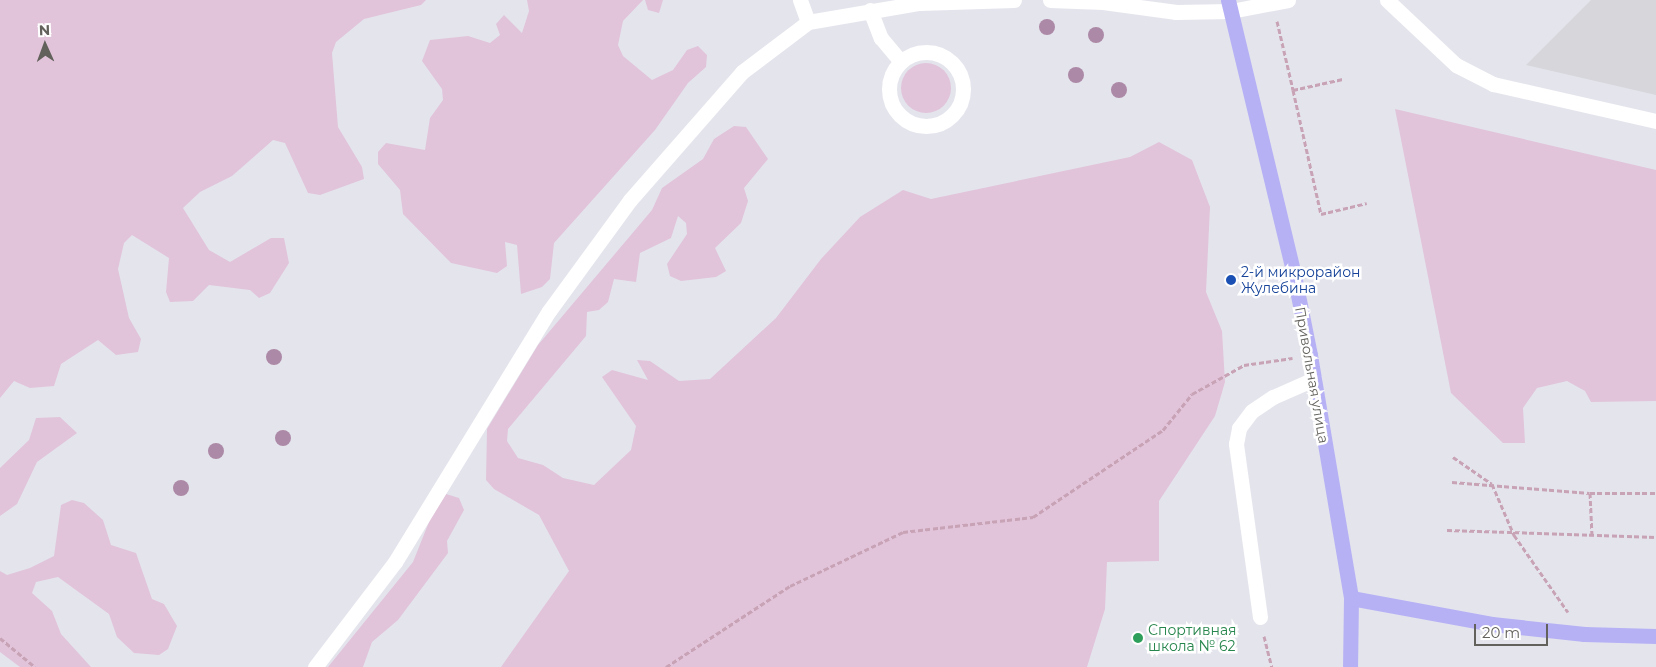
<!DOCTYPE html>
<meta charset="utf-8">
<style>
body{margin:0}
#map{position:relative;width:1656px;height:667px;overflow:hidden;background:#e4e4ed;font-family:Montserrat,sans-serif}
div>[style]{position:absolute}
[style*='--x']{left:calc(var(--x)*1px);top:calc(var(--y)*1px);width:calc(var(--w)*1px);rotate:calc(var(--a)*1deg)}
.industrial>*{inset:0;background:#d6d6db}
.green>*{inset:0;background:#e1c4da}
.round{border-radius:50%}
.path>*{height:3px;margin-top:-1.5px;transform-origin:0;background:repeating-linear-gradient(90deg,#c8a2b5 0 5px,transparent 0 7.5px)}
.minor>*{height:15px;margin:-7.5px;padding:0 7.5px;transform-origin:7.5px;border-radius:7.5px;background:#fff}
.minor>.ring{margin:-7.5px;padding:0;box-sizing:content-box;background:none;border:15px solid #fff;border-radius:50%}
.major>*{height:15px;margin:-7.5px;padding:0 7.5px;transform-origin:7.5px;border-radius:7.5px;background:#b6b1f5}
.trees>*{width:16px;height:16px;margin:-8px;border-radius:50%;background:#ac89a6}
.dots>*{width:14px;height:14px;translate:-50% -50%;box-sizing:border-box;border:2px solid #fff;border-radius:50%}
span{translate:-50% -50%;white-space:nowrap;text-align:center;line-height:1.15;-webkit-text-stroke:5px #fff;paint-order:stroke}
.transit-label{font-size:14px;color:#164399}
.left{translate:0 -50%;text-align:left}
.street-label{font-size:14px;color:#63615c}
.leisure-label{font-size:14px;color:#27864d}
.north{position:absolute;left:20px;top:20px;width:50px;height:50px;-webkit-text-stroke:4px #fff;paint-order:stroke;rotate:358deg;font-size:14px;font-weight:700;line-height:20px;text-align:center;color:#63615c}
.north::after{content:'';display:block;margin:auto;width:18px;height:22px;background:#63615c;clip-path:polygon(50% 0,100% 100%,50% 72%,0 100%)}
.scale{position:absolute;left:1474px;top:624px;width:74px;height:22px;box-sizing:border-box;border:2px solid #63615c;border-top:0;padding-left:6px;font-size:15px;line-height:18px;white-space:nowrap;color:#63615c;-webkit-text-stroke:4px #fff;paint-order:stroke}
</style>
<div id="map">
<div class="industrial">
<div style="clip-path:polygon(1591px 0,1656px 0,1656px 95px,1526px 65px)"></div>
</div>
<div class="green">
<div style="clip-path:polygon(0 0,426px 0,421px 5px,364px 19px,336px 42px,332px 53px,338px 127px,362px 167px,364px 179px,320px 195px,308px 193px,285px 143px,273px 140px,232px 176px,200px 192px,183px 208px,209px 250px,230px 262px,271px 238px,284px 238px,289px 263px,270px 293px,259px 298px,250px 290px,209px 285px,193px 301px,170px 302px,166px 292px,169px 258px,132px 235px,124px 243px,118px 269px,129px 318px,141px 339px,138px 352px,116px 355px,98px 340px,61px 364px,54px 386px,30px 388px,14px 381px,0 398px)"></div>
<div style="clip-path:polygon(527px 0,643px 0,623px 21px,618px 45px,623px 56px,652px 80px,673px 70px,687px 50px,698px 46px,707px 55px,706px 67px,688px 83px,655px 130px,554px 243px,550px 279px,542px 287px,521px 294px,517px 245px,505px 242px,507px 266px,497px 273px,451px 263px,403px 214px,400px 190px,378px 164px,378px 152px,386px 143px,425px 150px,430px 118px,443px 100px,442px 89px,422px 61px,430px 40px,468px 36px,490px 43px,500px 35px,496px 24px,504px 15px,522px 33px,529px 11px)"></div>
<div style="clip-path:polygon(645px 0,663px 0,659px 13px,648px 10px)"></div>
<div class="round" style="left:901px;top:63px;width:50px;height:50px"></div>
<div style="clip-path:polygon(1395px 109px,1656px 170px,1656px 401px,1591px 402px,1585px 391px,1567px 381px,1537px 388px,1523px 408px,1525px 443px,1503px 443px,1451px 393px)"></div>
<div style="clip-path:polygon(734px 126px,746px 127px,768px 159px,744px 188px,748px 201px,741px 223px,715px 248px,726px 271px,716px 277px,681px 281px,670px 276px,667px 264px,687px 234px,686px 223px,678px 216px,671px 238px,640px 253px,636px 282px,614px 279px,608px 302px,599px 310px,587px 312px,586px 336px,508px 429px,507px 441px,518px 458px,543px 465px,563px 478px,594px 485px,631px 450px,636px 426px,602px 377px,612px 370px,648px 380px,637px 360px,650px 361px,679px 381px,710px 379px,776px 318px,821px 259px,860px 217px,903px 190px,931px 199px,1130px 157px,1159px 142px,1192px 160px,1210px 207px,1206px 292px,1222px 331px,1225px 382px,1215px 416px,1159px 501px,1159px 561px,1107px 562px,1105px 609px,1087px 667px,501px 667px,569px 571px,539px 515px,494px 489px,486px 480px,487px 429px,538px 345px,652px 210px,662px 188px,703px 159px,714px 139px)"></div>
<div style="clip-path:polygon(60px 417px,77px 433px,37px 462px,17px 504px,0 516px,0 468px,29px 440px,36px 418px)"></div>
<div style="clip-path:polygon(446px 494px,459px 498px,464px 510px,447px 541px,448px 553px,398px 620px,372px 642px,363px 667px,328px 667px,413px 562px,437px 502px)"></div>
<div style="clip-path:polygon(72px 500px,84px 503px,103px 520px,111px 545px,136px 553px,152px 599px,164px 604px,177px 626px,168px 649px,159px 655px,134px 653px,117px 637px,109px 614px,58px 577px,36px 582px,32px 593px,52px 611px,61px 634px,91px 667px,20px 667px,0 652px,0 571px,7px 575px,30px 568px,54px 556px,61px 505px)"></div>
</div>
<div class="path">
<div style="--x:1277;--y:21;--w:71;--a:76.9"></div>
<div style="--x:1293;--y:90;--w:51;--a:-12.4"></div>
<div style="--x:1293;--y:90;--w:127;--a:77.3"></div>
<div style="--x:1321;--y:214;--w:47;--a:-13.4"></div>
<div style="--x:1453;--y:457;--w:47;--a:34.7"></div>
<div style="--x:1492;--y:484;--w:56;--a:66.7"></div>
<div style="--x:1514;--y:535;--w:94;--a:55"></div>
<div style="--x:1452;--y:482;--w:138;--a:4.6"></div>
<div style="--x:1590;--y:493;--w:66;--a:0"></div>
<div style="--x:1590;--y:493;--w:43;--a:87.3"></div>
<div style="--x:1447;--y:530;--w:209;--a:1.9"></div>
<div style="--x:1264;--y:636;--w:32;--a:76"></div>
<div style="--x:0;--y:638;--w:45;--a:39.6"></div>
<div style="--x:666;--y:667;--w:148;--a:-33.2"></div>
<div style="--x:790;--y:586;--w:125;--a:-25.5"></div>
<div style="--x:903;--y:532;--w:131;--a:-6.6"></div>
<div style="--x:1033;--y:517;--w:156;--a:-33.8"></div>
<div style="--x:1163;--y:430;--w:46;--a:-51.1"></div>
<div style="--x:1192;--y:394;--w:60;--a:-29.1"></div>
<div style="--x:1244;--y:365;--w:49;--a:-8.3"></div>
</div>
<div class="minor">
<div style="--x:800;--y:0;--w:23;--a:70"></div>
<div style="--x:1050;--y:0;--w:53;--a:2.2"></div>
<div style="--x:1103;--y:2;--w:74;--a:7.8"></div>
<div style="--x:1176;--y:12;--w:55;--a:-1"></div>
<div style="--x:1231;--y:11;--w:58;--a:-10.9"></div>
<div style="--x:1387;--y:0;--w:95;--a:43.3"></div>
<div style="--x:1456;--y:65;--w:42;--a:27.2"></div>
<div style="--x:1493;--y:84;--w:167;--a:12.8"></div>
<div style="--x:870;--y:10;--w:30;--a:69"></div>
<div style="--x:881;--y:38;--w:30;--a:50"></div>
<div class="ring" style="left:889px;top:52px;width:59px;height:59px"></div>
<div style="--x:1260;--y:617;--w:175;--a:-97.9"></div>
<div style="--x:1236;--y:444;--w:16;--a:-79"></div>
<div style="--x:1239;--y:428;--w:21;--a:-53"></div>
<div style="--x:1252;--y:411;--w:25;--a:-34"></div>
<div style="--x:1273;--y:397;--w:45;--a:-23.7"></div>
<div style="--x:315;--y:667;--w:132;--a:-52.7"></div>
<div style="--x:395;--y:562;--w:294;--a:-58.5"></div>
<div style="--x:549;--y:311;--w:137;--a:-53.9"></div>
<div style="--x:630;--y:200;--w:170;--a:-48.8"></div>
<div style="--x:742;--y:72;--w:83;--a:-37.1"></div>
<div style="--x:808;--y:22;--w:113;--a:-9.7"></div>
<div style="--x:919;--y:3;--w:95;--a:-1.8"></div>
</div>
<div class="major">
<div style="--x:1228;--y:0;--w:278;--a:76.5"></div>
<div style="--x:1293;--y:270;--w:87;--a:78.7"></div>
<div style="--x:1310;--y:355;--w:246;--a:80.4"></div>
<div style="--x:1351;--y:598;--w:69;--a:90.8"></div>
<div style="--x:1351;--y:598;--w:143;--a:10.4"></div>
<div style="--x:1492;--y:624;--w:93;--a:6.2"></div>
<div style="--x:1584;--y:634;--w:72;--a:1.6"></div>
</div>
<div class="trees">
<div style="left:1047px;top:27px"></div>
<div style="left:1096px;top:35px"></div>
<div style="left:1076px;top:75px"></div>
<div style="left:1119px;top:90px"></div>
<div style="left:274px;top:357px"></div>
<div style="left:283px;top:438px"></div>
<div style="left:216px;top:451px"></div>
<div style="left:181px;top:488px"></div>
</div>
<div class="dots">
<div style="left:1231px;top:280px;background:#1a4fb4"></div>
<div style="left:1138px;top:638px;background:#2e9e5b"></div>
</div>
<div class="transit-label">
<span class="left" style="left:1241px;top:280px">2-й микрорайон<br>Жулебина</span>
</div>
<div class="street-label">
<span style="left:1312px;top:375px;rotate:80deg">Привольная улица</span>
</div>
<div class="leisure-label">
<span class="left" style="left:1148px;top:638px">Спортивная<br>школа № 62</span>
</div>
<div class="north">N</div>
<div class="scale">20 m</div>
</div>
